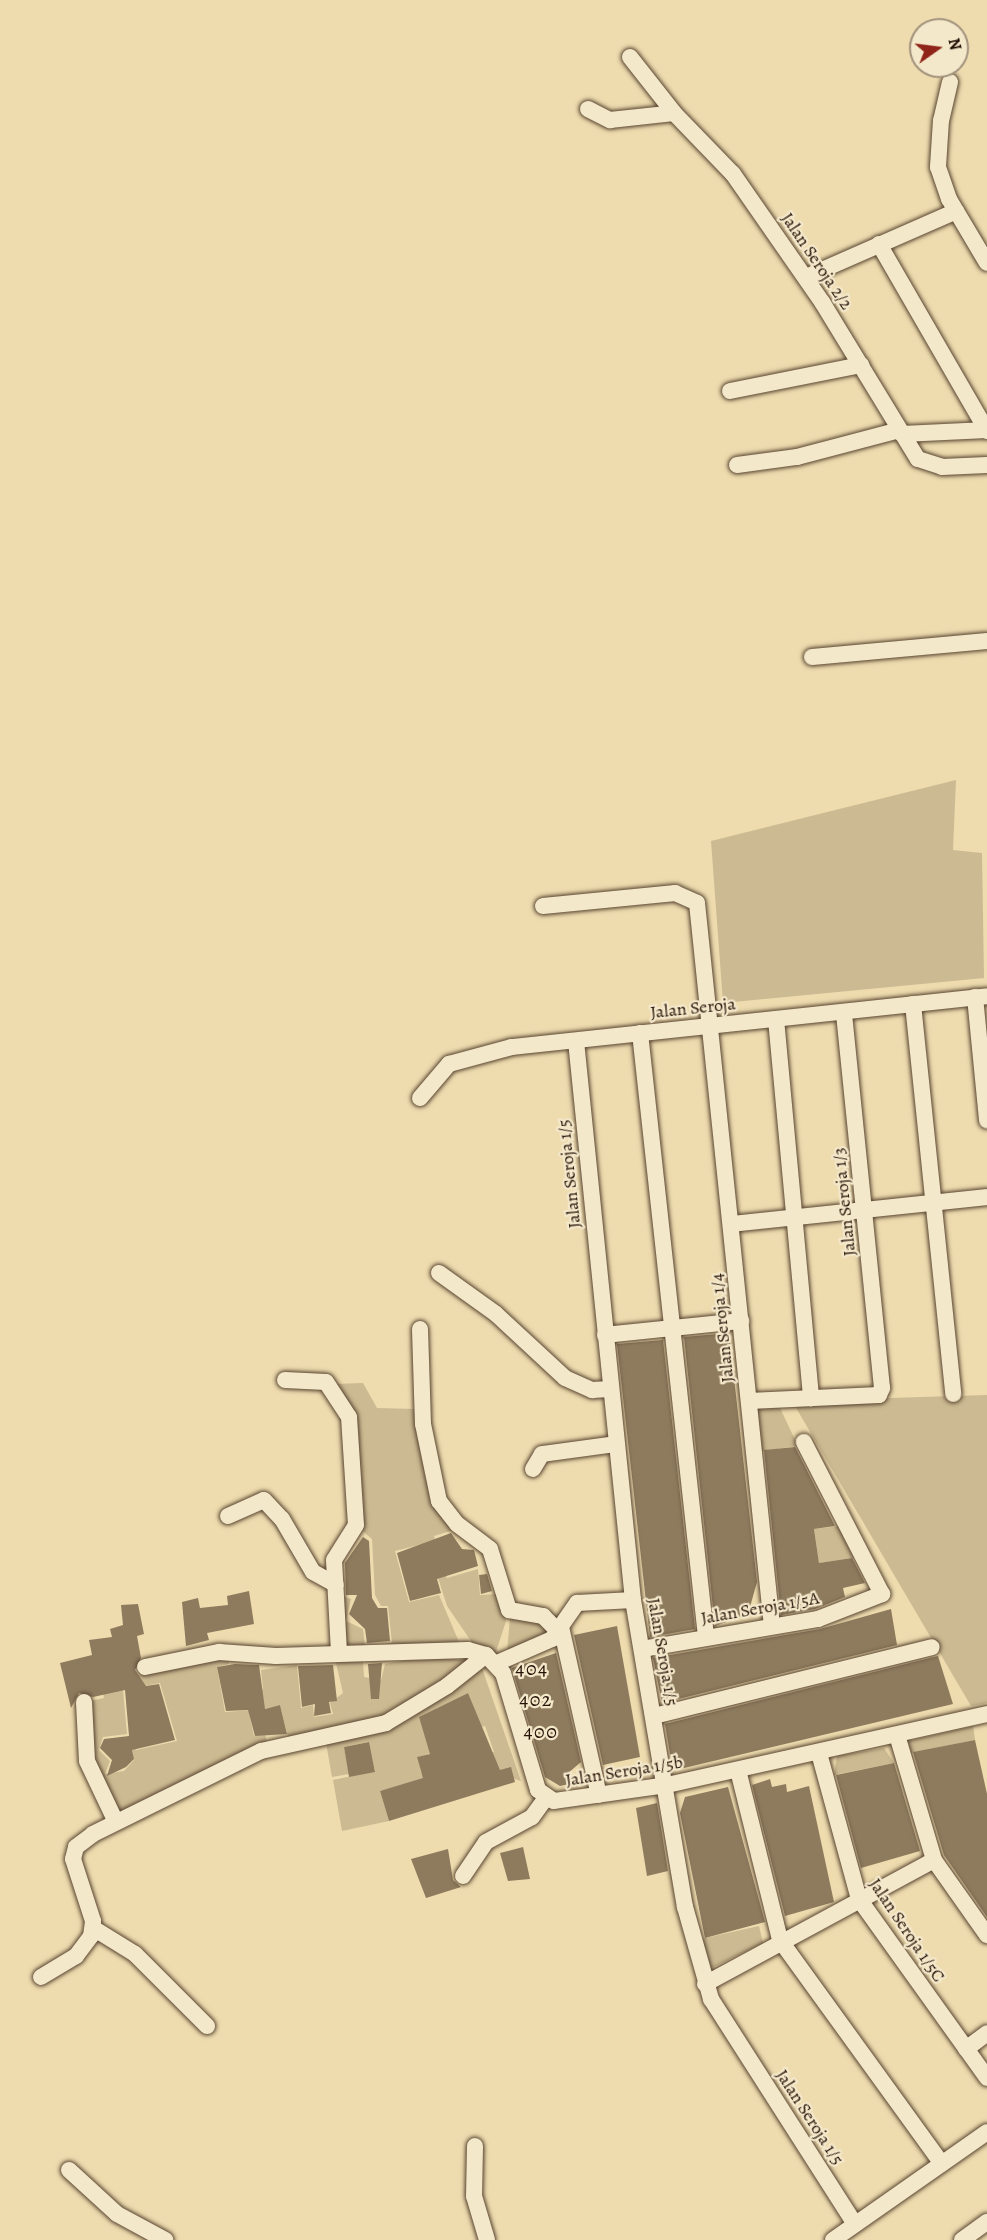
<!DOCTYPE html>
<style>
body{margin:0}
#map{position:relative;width:987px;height:2240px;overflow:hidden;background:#eedcaf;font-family:Alegreya,serif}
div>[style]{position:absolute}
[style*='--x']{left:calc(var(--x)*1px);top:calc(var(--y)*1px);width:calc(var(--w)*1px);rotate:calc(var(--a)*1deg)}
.green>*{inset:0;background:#ccba92}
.building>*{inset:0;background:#8e7b5e}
.roads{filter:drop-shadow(0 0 2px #584430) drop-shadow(0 0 2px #584430)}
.minor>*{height:16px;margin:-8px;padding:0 8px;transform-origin:8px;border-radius:8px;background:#f4e8cb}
span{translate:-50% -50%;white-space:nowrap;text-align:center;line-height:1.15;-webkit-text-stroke:4.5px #f4e8cb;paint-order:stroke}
.street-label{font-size:18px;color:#261206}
.neighbourhood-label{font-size:20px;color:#261206;letter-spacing:1.5px}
.north{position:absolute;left:909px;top:18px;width:60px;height:60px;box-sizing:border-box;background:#f4e8cb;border:2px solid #a2927c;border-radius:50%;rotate:76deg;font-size:16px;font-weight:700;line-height:24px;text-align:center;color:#261206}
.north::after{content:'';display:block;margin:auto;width:21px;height:27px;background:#8f2418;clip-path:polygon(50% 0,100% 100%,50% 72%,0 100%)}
</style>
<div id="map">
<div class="green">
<div style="clip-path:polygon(956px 780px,953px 850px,982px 853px,984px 978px,723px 1003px,711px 841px)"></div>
<div style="clip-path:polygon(363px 1383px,377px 1408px,415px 1409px,457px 1529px,434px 1536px,447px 1578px,478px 1569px,480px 1595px,500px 1594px,506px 1621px,495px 1655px,473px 1644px,447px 1606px,427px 1543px,395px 1551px,409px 1602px,439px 1595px,462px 1649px,348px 1648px,341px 1637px,339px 1595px,351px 1599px,346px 1621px,363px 1629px,365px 1647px,392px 1643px,388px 1606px,381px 1606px,375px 1595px,372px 1539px,359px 1528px,334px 1384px)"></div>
<div style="clip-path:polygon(987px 1395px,987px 1703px,971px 1706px,792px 1401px)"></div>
<div style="clip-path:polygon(780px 1408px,798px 1446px,762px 1451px,757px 1409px)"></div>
<div style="clip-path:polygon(840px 1526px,859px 1557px,819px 1563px,814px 1529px)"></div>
<div style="clip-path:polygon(510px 1618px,549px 1625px,547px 1635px,507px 1652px)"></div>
<div style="clip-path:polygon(evenodd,227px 1654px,229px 1664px,217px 1667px,225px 1712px,253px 1710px,249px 1692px,263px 1689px,261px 1670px,297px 1665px,301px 1708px,313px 1705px,314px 1717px,333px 1714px,330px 1703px,343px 1693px,335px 1659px,363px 1662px,364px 1677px,381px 1680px,385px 1664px,426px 1657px,474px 1661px,410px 1708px,283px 1743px,116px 1818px,92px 1769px,86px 1702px,104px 1698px,101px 1684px,227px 1654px,160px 1683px,177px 1741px,136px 1750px,130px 1739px,134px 1760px,124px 1771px,105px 1774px,110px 1761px,99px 1750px,103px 1737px,127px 1734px,123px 1690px,160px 1683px,227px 1654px,280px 1705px,288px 1737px,267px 1742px,265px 1734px,254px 1736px,249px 1713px,280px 1705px)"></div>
<div style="clip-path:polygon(482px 1668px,521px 1781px,492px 1772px,480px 1756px,494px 1752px,485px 1726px,473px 1729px,475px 1712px,468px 1693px,419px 1717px,436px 1752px,418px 1757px,421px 1772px,444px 1777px,380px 1791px,389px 1821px,342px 1831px,333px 1780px,375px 1771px,368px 1742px,344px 1747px,349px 1774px,332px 1777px,326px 1743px)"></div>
<div style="clip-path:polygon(973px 1726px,975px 1740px,910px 1753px,909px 1741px)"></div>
<div style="clip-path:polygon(884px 1748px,894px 1763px,834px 1775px,837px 1756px)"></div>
<div style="clip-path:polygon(759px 1926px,763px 1943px,709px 1969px,701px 1939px)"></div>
</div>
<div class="building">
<div style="clip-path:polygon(729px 1333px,757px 1582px,748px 1614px,715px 1626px,684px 1337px)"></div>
<div style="clip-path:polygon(663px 1340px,695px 1629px,650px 1637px,617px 1344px)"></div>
<div style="clip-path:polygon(795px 1447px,835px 1526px,814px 1529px,819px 1563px,852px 1558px,865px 1583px,843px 1588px,845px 1597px,815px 1609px,781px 1615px,764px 1450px)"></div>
<div style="clip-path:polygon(451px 1533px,462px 1549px,474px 1550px,478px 1566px,437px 1579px,441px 1593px,410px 1601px,397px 1553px)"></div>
<div style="clip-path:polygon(363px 1537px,369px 1541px,372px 1598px,378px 1608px,387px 1608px,390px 1641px,367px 1643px,365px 1629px,349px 1614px,357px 1595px,346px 1595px,345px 1563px)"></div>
<div style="clip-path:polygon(487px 1574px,492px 1591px,481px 1594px,479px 1575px)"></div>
<div style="clip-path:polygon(249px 1591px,254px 1624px,207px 1633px,209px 1640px,186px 1646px,182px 1602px,198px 1598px,200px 1608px,228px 1605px,227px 1596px)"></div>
<div style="clip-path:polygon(138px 1604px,144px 1634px,137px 1636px,141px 1658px,135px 1670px,146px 1686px,159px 1684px,175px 1740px,132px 1750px,134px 1759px,126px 1767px,107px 1776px,112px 1760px,100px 1748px,104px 1739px,129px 1736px,125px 1690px,93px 1697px,79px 1693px,71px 1708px,60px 1663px,92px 1655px,89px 1640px,112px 1637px,110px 1629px,123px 1625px,121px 1605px)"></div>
<div style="clip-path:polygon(891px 1609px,897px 1645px,662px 1703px,653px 1658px,820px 1629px)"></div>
<div style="clip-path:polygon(617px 1626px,640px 1757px,603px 1765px,574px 1635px)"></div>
<div style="clip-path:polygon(556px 1653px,581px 1762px,567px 1774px,569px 1784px,560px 1786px,545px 1777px,512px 1668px)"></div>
<div style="clip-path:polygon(938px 1656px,953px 1704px,684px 1768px,670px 1754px,665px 1724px)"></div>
<div style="clip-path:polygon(382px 1663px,379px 1699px,371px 1699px,368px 1664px)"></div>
<div style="clip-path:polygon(235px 1664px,259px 1665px,265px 1709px,280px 1705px,287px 1734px,255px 1736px,248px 1710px,226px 1711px,217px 1667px)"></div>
<div style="clip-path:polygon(333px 1665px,337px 1701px,329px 1702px,331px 1713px,314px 1716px,315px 1704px,302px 1707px,298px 1666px)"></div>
<div style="clip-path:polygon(468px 1693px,500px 1770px,511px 1767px,515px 1782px,389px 1821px,380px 1791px,423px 1778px,417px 1757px,430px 1754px,419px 1717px)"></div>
<div style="clip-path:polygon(975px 1740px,987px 1794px,987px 1917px,944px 1855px,913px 1752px)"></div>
<div style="clip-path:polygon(369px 1742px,375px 1772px,349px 1777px,344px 1747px)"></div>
<div style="clip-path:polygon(894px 1763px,920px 1851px,861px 1868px,836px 1775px)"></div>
<div style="clip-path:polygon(770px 1779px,772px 1787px,786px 1784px,787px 1792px,809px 1786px,834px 1902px,785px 1916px,752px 1785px)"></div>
<div style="clip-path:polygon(728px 1787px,765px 1922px,705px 1938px,680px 1813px,685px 1797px)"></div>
<div style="clip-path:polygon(657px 1803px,668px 1871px,647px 1876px,636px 1808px)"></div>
<div style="clip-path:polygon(523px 1847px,530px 1879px,508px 1881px,500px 1853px)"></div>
<div style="clip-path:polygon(448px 1849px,453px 1880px,461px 1887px,426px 1898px,411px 1859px)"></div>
</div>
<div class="roads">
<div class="minor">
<div style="--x:630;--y:57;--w:71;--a:51.8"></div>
<div style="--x:950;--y:82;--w:39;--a:103"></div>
<div style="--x:941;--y:120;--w:47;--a:93.7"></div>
<div style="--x:938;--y:167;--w:34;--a:71"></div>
<div style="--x:949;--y:199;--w:74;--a:59.3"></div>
<div style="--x:588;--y:109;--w:25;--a:27"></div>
<div style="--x:610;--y:120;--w:64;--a:-6.2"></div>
<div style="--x:674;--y:113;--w:85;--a:46"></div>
<div style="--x:733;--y:174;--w:156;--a:55.2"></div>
<div style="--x:822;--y:302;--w:184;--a:58.6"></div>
<div style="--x:918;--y:459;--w:25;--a:18"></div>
<div style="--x:942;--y:467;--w:45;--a:-2.5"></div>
<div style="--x:879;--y:244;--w:216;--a:60"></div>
<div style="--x:806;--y:277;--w:164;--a:-23.7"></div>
<div style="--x:730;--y:391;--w:134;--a:-11.2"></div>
<div style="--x:902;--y:434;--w:85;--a:-2.7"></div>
<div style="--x:737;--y:465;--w:61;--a:-7.6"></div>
<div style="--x:797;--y:457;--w:106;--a:-14.7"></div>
<div style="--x:812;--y:657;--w:176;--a:-5.2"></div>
<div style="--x:543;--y:906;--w:133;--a:-5.6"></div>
<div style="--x:675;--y:893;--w:24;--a:24"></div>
<div style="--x:697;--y:903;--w:727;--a:84.08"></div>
<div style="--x:975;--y:997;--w:124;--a:84.4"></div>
<div style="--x:913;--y:1004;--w:392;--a:84.1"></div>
<div style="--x:776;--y:1019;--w:381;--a:84.7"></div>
<div style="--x:640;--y:1033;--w:608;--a:83.76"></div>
<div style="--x:576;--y:1041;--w:562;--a:84.18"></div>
<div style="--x:633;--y:1600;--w:311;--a:80.4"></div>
<div style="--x:685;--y:1907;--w:96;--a:74.2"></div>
<div style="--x:711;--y:1999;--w:267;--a:57.4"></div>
<div style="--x:420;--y:1098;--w:45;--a:-49.5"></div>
<div style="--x:449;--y:1064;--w:65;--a:-15.1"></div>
<div style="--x:512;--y:1047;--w:478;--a:-6.1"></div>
<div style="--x:731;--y:1224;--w:257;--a:-6"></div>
<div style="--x:439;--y:1273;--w:70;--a:35.7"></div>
<div style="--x:496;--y:1314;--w:94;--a:42.8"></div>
<div style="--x:565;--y:1378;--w:30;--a:24"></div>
<div style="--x:592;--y:1390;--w:18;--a:-3"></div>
<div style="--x:420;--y:1329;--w:95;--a:88.2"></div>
<div style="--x:423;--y:1424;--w:79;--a:78.3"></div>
<div style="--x:439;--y:1501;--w:29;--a:52"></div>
<div style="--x:457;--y:1524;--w:41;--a:37.1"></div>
<div style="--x:490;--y:1549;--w:64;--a:72.7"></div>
<div style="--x:509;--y:1610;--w:35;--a:10"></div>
<div style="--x:543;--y:1616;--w:21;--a:45"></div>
<div style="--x:605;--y:1335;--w:137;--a:-5.9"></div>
<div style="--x:285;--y:1380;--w:41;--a:2.8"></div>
<div style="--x:326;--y:1382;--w:42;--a:56.7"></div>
<div style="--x:349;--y:1417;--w:108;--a:86.3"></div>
<div style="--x:356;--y:1525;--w:41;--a:122.2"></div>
<div style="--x:334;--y:1560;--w:92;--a:86.9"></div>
<div style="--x:749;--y:1401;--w:130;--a:-2.6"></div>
<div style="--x:879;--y:1395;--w:8;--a:-67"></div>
<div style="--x:882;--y:1388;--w:378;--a:-95.8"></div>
<div style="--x:533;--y:1469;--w:17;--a:-59"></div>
<div style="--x:542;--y:1454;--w:75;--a:-7.7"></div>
<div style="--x:228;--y:1516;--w:39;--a:-24"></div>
<div style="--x:264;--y:1500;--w:26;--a:47"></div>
<div style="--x:282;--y:1519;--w:61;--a:59.7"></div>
<div style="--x:313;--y:1572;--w:26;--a:29"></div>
<div style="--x:561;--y:1627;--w:172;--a:77.3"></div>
<div style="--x:642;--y:1649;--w:179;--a:-9.7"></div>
<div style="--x:818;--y:1619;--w:69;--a:-21.3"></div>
<div style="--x:882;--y:1594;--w:171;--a:-117.2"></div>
<div style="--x:497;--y:1663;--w:60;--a:-23.6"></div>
<div style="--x:552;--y:1639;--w:44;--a:-55.2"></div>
<div style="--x:577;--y:1603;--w:56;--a:-3.1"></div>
<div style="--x:145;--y:1667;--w:76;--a:-11.5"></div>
<div style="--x:219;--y:1652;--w:57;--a:4"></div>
<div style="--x:276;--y:1656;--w:192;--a:-1.8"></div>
<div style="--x:468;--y:1650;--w:19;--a:16"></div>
<div style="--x:486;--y:1655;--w:25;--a:47"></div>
<div style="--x:503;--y:1673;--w:122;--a:73.3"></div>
<div style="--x:538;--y:1790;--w:19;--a:35"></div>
<div style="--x:554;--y:1801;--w:114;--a:-8.1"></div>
<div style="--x:667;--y:1785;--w:328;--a:-12.5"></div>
<div style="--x:84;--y:1702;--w:59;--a:87.1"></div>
<div style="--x:87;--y:1761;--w:65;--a:64.6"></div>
<div style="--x:654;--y:1716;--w:286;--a:-13.9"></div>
<div style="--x:897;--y:1735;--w:130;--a:73.5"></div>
<div style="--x:934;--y:1860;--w:92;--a:54.8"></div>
<div style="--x:819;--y:1753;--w:151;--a:74.7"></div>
<div style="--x:859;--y:1899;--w:220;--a:54.4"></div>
<div style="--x:738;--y:1770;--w:175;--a:76.1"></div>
<div style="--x:780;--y:1940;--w:276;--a:54.1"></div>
<div style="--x:463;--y:1876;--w:41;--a:-55.9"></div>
<div style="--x:486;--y:1842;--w:52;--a:-28.5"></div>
<div style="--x:532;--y:1817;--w:24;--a:-54"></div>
<div style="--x:93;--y:1928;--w:49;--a:31.8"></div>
<div style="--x:135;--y:1954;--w:102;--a:45"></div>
<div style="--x:41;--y:1977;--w:41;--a:-31"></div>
<div style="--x:76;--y:1956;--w:25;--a:-53"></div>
<div style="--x:91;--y:1936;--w:15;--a:-82"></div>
<div style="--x:93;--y:1921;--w:65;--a:-107.9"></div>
<div style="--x:73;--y:1859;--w:12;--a:-76"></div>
<div style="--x:76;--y:1847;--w:21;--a:-37"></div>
<div style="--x:93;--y:1834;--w:187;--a:-26.3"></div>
<div style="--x:261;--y:1751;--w:128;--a:-12.6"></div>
<div style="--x:386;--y:1723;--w:71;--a:-31.2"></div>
<div style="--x:447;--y:1686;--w:50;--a:-38.5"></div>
<div style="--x:705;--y:1984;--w:260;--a:-28.4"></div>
<div style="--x:966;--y:2049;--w:26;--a:-37"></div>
<div style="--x:475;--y:2146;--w:50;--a:91.1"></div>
<div style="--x:474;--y:2196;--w:46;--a:73.5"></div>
<div style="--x:69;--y:2170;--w:65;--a:42.5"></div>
<div style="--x:117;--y:2214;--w:55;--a:28.4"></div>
<div style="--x:833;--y:2240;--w:188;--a:-35"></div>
<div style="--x:962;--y:2240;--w:31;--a:-36"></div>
</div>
</div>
<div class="street-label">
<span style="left:817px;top:261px;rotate:56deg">Jalan Seroja 2/2</span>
<span style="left:693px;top:1008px;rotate:-6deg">Jalan Seroja</span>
<span style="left:569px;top:1174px;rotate:-96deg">Jalan Seroja 1/5</span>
<span style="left:844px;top:1202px;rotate:-96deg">Jalan Seroja 1/3</span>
<span style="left:722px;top:1328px;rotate:-96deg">Jalan Seroja 1/4</span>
<span style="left:760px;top:1608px;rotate:-10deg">Jalan Seroja 1/5A</span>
<span style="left:663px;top:1652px;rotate:80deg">Jalan Seroja 1/5</span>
<span style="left:624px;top:1771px;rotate:-9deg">Jalan Seroja 1/5b</span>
<span style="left:907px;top:1930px;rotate:56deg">Jalan Seroja 1/5C</span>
<span style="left:810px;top:2117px;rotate:57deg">Jalan Seroja 1/5</span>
</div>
<div class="neighbourhood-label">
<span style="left:532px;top:1668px">404</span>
<span style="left:536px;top:1699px">402</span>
<span style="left:541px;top:1731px">400</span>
</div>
<div class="north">N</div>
</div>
